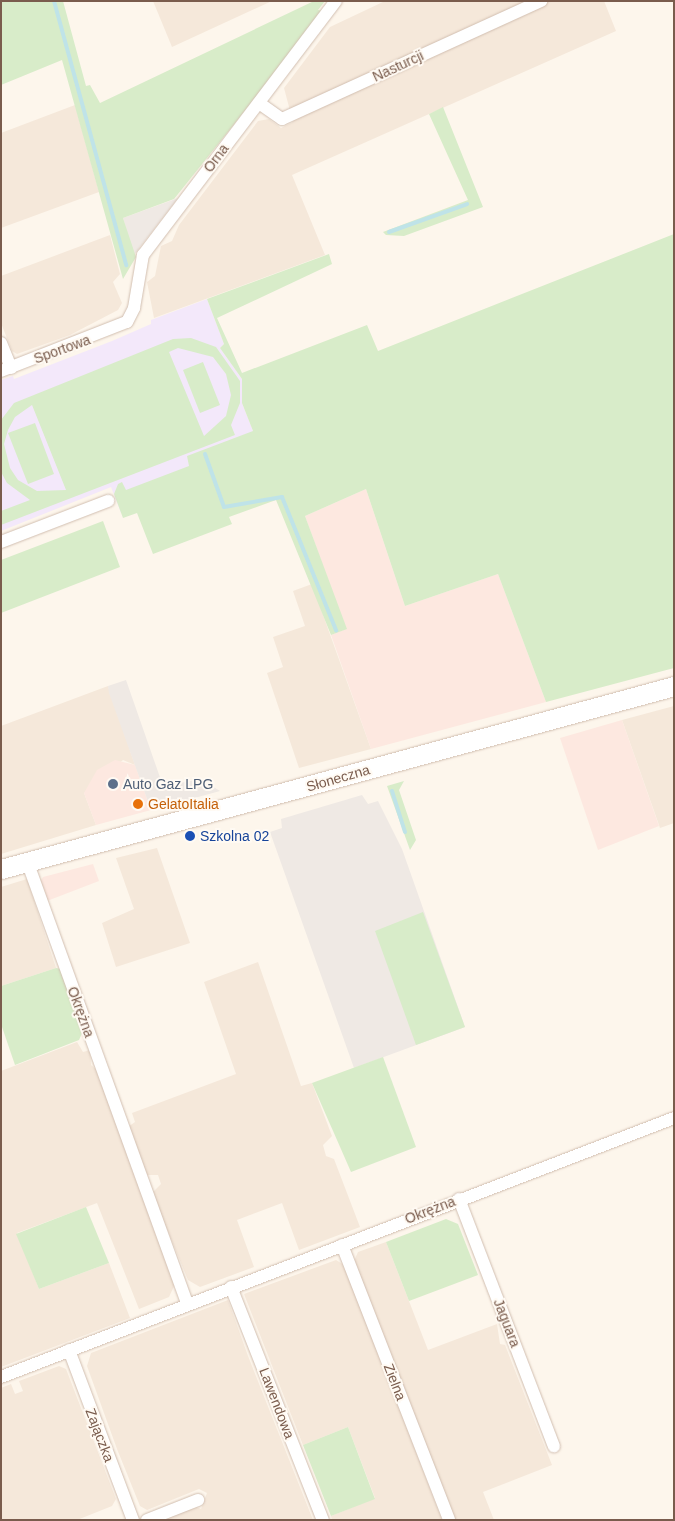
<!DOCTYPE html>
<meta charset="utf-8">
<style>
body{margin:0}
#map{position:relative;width:675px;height:1521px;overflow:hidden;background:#fdf6ec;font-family:Arial,sans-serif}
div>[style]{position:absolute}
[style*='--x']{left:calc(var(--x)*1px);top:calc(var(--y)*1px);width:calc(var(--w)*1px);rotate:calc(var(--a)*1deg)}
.residential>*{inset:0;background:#f5e8da}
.commercial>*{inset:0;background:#fde8e0}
.industrial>*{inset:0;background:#efe9e4}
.education>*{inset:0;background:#f3e8fa}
.green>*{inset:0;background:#d8ecc9}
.stream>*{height:4px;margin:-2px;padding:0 2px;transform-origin:2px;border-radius:2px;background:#bfe3e8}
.roads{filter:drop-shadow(0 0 1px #d1beb0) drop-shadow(0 0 1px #d1beb0)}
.minor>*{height:12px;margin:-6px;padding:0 6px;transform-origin:6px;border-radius:6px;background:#fff}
.secondary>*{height:19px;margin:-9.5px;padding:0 9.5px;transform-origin:9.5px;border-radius:9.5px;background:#fff}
.dots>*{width:14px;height:14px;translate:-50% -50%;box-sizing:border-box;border:2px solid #fffaf3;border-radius:50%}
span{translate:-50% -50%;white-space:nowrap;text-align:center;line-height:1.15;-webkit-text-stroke:4px #fffaf3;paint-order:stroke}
.street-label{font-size:14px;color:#7a5c4d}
.service-label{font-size:14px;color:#4e5e75}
.left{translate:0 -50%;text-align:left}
.food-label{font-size:14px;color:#c56008}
.transit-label{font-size:14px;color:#164399}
.frame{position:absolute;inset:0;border:2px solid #7a5c4d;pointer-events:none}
</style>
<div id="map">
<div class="residential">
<div style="clip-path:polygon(153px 1px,272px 1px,172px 47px)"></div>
<div style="clip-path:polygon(385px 1px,604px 1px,616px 31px,292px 175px,325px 255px,154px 318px,147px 282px,155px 276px,161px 246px,172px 241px,179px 225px,258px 121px,269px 119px,281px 128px,293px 122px,284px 88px,330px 27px)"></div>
<div style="clip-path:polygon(75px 105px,99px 192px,1px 228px,1px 133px)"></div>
<div style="clip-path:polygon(110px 235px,120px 274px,113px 282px,122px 303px,118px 310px,70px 335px,17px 354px,12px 351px,1px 323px,1px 276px)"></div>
<div style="clip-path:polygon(312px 584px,371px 749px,299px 768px,267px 673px,283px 667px,273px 637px,305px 626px,293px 591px)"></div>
<div style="clip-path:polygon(108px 686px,135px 765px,123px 760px,84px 793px,96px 825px,1px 854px,1px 726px)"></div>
<div style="clip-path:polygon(674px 706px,674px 823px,660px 828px,622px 720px)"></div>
<div style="clip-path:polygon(157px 848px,190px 943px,116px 967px,102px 923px,134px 909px,116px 858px)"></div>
<div style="clip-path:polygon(27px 879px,56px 968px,1px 986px,1px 887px)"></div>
<div style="clip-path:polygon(258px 962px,301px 1086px,312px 1083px,332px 1136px,323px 1145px,326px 1156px,334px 1159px,360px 1227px,299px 1250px,282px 1203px,237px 1220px,254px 1267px,200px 1287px,188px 1280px,152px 1193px,161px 1184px,158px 1175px,146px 1175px,128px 1127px,135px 1122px,132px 1113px,236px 1074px,204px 982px)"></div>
<div style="clip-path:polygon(77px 1042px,83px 1052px,90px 1050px,91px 1065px,98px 1071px,175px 1284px,169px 1297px,139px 1309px,97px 1203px,17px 1233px,39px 1289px,109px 1263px,130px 1318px,1px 1367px,1px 1071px)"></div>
<div style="clip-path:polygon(386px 1242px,428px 1350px,497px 1324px,500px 1344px,505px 1345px,552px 1465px,483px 1492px,494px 1520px,454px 1520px,354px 1261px,358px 1252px)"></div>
<div style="clip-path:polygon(336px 1260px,344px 1265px,442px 1520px,332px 1520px,331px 1516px,375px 1498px,348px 1427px,303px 1445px,244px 1294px)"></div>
<div style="clip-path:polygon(228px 1300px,248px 1356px,313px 1520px,157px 1520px,194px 1506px,201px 1509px,207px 1493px,199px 1489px,147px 1510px,140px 1506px,117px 1449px,87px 1366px,91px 1353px)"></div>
<div style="clip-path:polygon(59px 1366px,66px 1369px,116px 1499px,112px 1506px,77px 1520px,1px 1520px,1px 1388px,11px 1384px,15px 1394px,23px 1391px,19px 1381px)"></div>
</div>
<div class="commercial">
<div style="clip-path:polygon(366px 489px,405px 606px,498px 574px,546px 702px,371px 749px,331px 635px,346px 629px,305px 516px)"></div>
<div style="clip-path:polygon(622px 720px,659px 826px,598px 850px,560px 738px)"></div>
<div style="clip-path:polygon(115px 760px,135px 765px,151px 810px,96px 825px,84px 793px,97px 770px)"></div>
<div style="clip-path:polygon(93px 864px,99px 881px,47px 901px,40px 882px,43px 877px)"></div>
</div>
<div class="industrial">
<div style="clip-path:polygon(178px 198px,134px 255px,123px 218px)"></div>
<div style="clip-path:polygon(126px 680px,163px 786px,201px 779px,220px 791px,151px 810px,109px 693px,108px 686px)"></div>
<div style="clip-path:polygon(362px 795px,368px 804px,378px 801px,402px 849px,465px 1027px,354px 1068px,270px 832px,282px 828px,281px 819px)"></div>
</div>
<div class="education">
<div style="clip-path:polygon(207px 299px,224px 344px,220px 348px,242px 379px,242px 403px,253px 431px,208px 481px,121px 513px,111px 487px,1px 531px,1px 380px,13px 376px,14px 379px,112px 341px,151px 324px,151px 320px)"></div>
</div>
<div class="green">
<div style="clip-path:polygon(1px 1px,63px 1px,86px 86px,90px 85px,100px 103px,314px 1px,325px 1px,318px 10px,325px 11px,174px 199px,123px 218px,136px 257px,123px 279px,62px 60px,1px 85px)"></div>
<div style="clip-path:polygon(443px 107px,483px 207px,404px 236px,386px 235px,383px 232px,468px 200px,429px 114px)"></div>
<div style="clip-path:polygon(674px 234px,674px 668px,546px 702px,498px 574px,405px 606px,366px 489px,305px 516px,347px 629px,331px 635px,276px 500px,229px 517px,232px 524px,153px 554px,137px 513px,123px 518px,114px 494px,118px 484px,122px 482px,126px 490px,189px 466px,187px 456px,253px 431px,242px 403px,242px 379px,220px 348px,224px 344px,207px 299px,329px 254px,332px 264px,217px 318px,242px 373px,367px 325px,378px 351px)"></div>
<div style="clip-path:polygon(evenodd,191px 338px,216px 347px,240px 381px,240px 403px,231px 425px,235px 435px,1px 525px,1px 511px,30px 500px,7px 483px,1px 472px,1px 420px,14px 403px,173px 339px,191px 338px,178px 348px,213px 357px,226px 374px,231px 395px,226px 416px,204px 436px,169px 352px,178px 348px,191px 338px,32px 405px,66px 490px,37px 491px,18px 480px,10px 468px,4px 444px,8px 430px,15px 417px,32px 405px)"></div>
<div style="clip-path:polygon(203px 362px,220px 405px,200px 413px,183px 370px)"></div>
<div style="clip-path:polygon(35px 423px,54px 474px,28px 484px,8px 433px)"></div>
<div style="clip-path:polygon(103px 521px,120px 567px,1px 613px,1px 560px)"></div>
<div style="clip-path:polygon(404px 781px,399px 790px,416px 840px,410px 850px,387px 786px)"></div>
<div style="clip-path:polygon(423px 912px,465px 1027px,416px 1045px,375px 931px)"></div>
<div style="clip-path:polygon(56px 968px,61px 969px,83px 1031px,79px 1040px,15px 1065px,1px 1024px,1px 986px)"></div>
<div style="clip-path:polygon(383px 1057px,416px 1147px,351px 1172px,312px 1083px)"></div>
<div style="clip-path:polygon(86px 1207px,109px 1263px,39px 1289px,16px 1234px)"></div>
<div style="clip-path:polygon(446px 1219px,458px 1224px,478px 1275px,409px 1301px,386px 1242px)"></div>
<div style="clip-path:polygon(348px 1427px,375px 1499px,331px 1516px,303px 1445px)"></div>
</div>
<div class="stream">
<div style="--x:54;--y:1;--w:274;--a:74.7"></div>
<div style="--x:389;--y:232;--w:83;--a:-19.7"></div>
<div style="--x:205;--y:454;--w:56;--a:70.3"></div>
<div style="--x:224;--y:507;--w:59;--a:-9.8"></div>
<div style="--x:282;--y:497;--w:144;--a:67.9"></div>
<div style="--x:392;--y:791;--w:43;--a:72.4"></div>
</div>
<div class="roads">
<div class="minor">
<div style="--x:259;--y:103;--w:28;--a:35"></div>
<div style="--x:282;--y:119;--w:285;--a:-24.5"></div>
<div style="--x:1;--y:343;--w:27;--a:68"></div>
<div style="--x:1;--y:371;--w:135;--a:-21.3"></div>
<div style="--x:127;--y:322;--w:16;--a:-63"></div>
<div style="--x:134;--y:308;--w:54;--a:-80.4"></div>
<div style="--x:143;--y:255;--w:319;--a:-52.8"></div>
<div style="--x:1;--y:542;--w:115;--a:-21"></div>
<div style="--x:27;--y:861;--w:471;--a:70.1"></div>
<div style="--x:459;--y:1199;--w:265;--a:69"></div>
<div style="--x:342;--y:1245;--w:295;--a:68.7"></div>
<div style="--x:231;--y:1287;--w:251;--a:68.5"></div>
<div style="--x:69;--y:1350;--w:182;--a:69.4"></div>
<div style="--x:1;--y:1377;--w:721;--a:-21.05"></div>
<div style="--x:147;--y:1520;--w:55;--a:-21.4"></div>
</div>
<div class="secondary">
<div style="--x:1;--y:869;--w:697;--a:-15.21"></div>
</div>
</div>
<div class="dots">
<div style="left:113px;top:784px;background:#5c6f8a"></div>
<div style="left:138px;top:804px;background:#e8710a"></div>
<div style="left:190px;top:836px;background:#1a4fb4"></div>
</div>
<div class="street-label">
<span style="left:398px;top:66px;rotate:-25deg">Nasturcji</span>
<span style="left:216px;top:158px;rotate:-53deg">Orna</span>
<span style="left:62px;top:349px;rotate:-20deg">Sportowa</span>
<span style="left:338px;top:778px;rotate:-16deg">Słoneczna</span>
<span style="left:81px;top:1012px;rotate:70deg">Okrężna</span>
<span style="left:430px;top:1210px;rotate:-21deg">Okrężna</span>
<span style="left:507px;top:1323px;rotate:69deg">Jaguara</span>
<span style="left:395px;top:1382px;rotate:69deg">Zielna</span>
<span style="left:277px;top:1403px;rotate:69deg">Lawendowa</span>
<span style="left:100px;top:1435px;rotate:69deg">Zajączka</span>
</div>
<div class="service-label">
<span class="left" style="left:123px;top:784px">Auto Gaz LPG</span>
</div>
<div class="food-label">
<span class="left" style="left:148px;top:804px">GelatoItalia</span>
</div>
<div class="transit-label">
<span class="left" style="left:200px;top:836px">Szkolna 02</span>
</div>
<div class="frame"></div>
</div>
